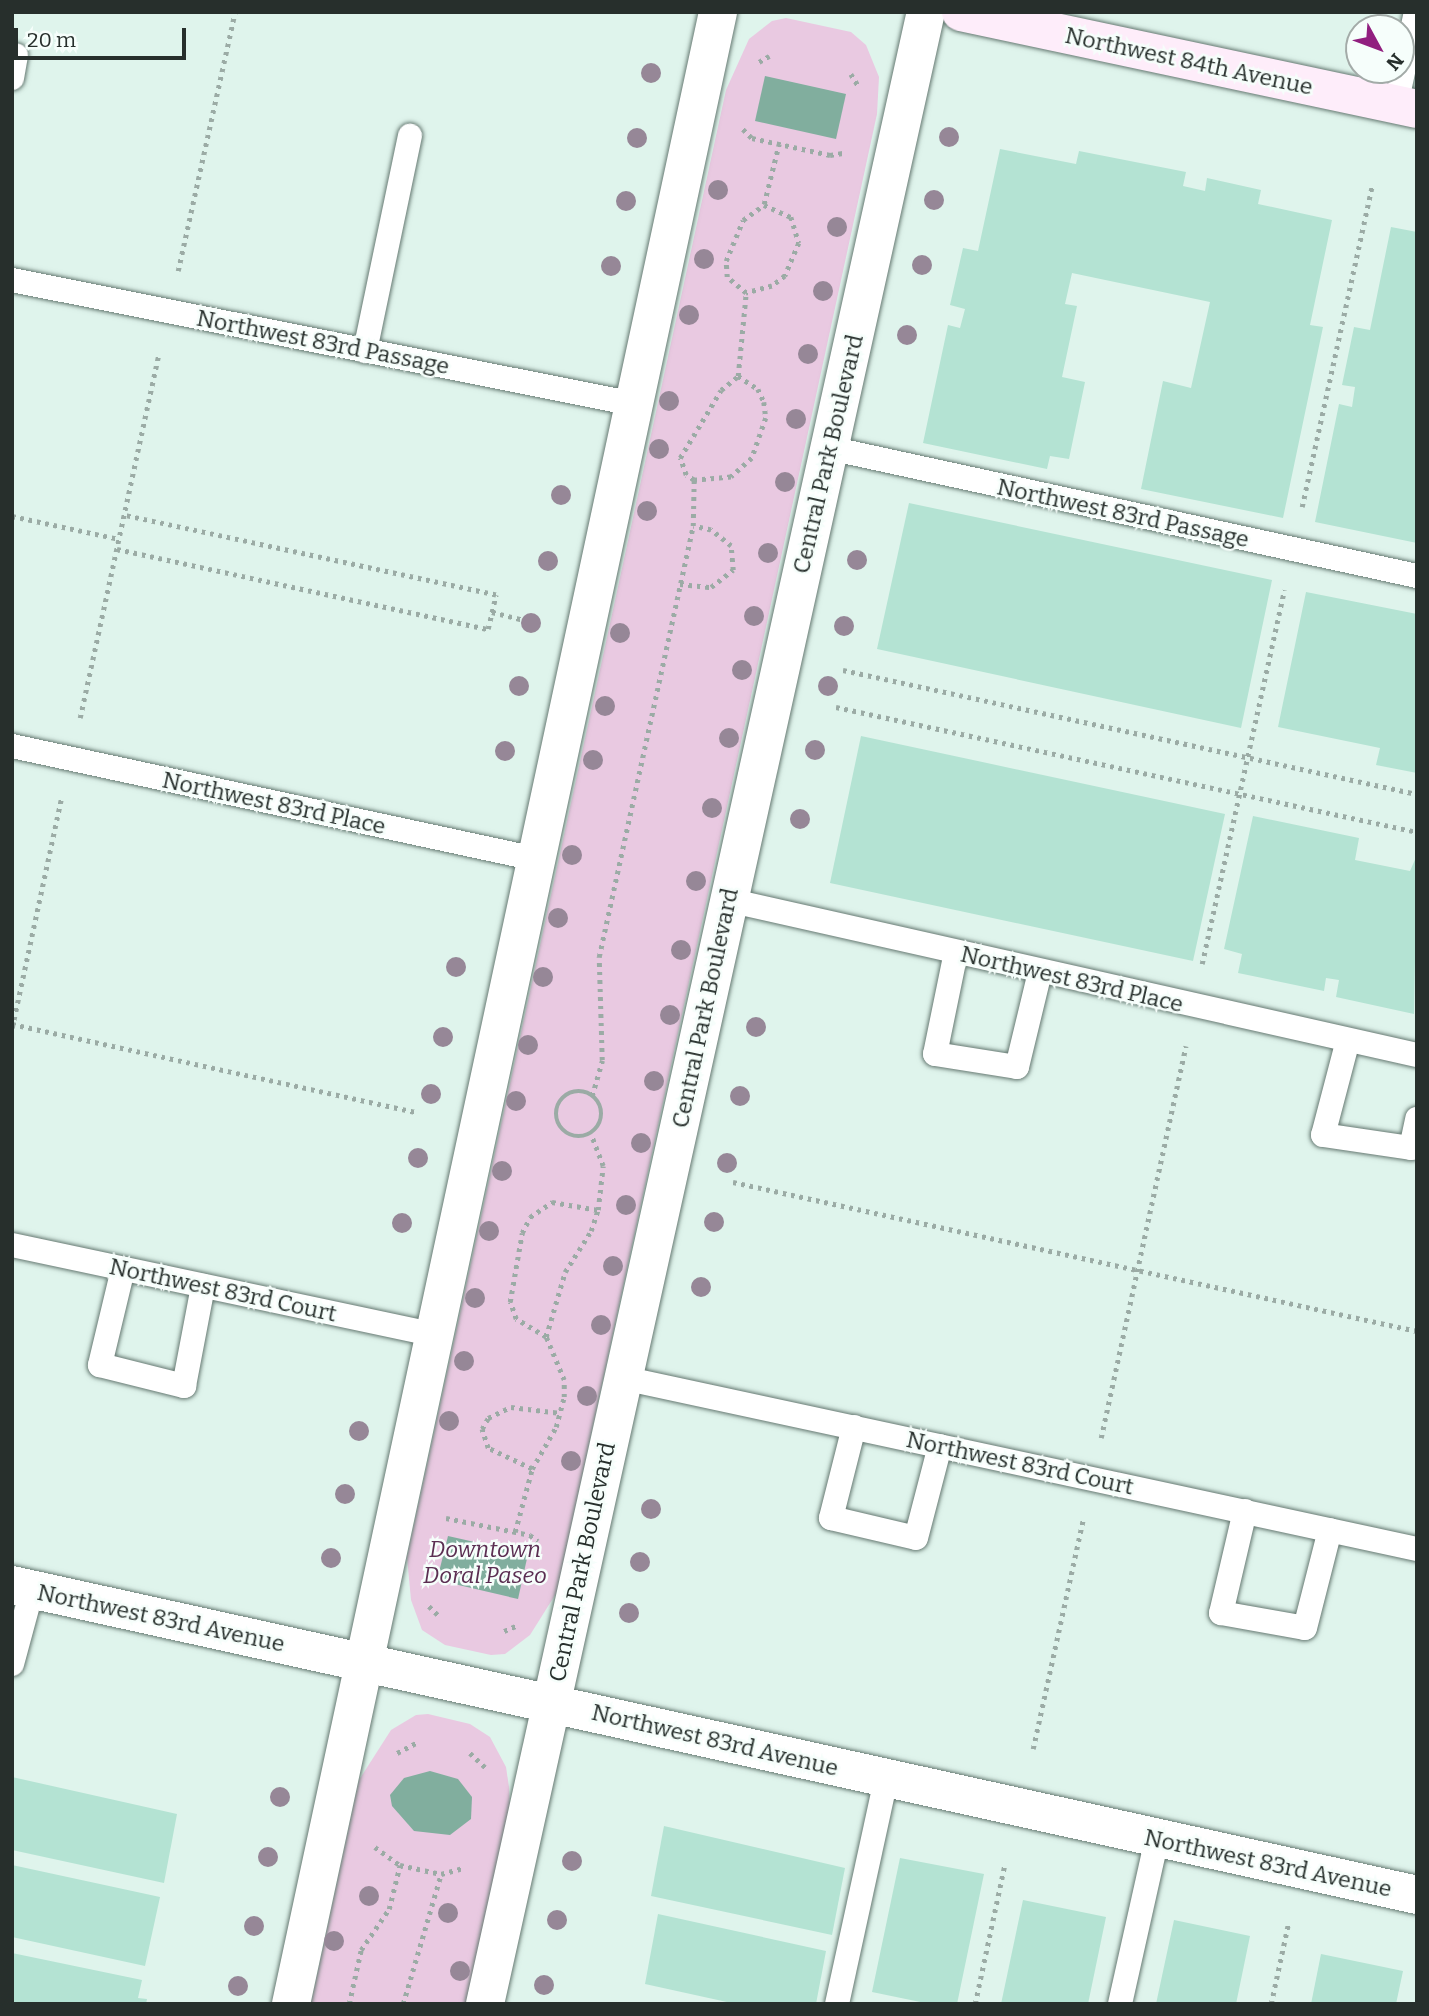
<!DOCTYPE html>
<style>
body{margin:0}
#map{position:relative;width:1429px;height:2016px;overflow:hidden;background:#dff4ec;font-family:Bitter,serif}
div>[style]{position:absolute}
[style*='--x']{left:calc(var(--x)*1px);top:calc(var(--y)*1px);width:calc(var(--w)*1px);rotate:calc(var(--a)*1deg)}
.green>*{inset:0;background:#e9c9e1}
.water>*{inset:0;background:#81ae9e}
.building>*{inset:0;background:#b4e3d3}
.path>*{height:4.5px;margin-top:-2.25px;transform-origin:0;background:repeating-linear-gradient(90deg,#9baba5 0 3.5px,transparent 0 8.5px)}
.path>.ring{margin:-2.25px;padding:0;box-sizing:content-box;background:none;border:4.5px solid #9baba5;border-radius:50%}
.roads{filter:drop-shadow(0 0 2px #667972) drop-shadow(0 0 2px #667972)}
.lane>*{height:24px;margin:-12px;padding:0 12px;transform-origin:12px;border-radius:12px;background:#fff}
.street>*{height:38px;margin:-19px;padding:0 19px;transform-origin:19px;border-radius:19px;background:#fff}
.secondary>*{height:38px;margin:-19px;padding:0 19px;transform-origin:19px;border-radius:19px;background:#feedfa}
.trees>*{width:20px;height:20px;margin:-10px;border-radius:50%;background:#968797}
span{translate:-50% -50%;white-space:nowrap;text-align:center;line-height:1.15;-webkit-text-stroke:5px #f6fefb;paint-order:stroke}
.street-label{font-size:23px;color:#272f2c}
.park-label{font-size:23px;color:#5b2e52;font-style:italic}
.frame{position:absolute;inset:0;border:14px solid #272f2c;pointer-events:none}
.north{position:absolute;left:1345px;top:14px;width:70px;height:70px;box-sizing:border-box;background:#f6fefb;border:2px solid #a3aba8;border-radius:50%;rotate:131deg;font-size:19px;font-weight:700;line-height:28px;text-align:center;color:#272f2c}
.north::after{content:'';display:block;margin:auto;width:24px;height:32px;background:#911f7f;clip-path:polygon(50% 0,100% 100%,50% 72%,0 100%)}
.scale{position:absolute;left:14px;top:28px;width:172px;height:32px;box-sizing:border-box;border:4px solid #272f2c;border-top:0;padding-left:9px;font-size:21px;line-height:24px;white-space:nowrap;color:#272f2c;-webkit-text-stroke:5px #f6fefb;paint-order:stroke}
</style>
<div id="map">
<div class="green">
<div style="clip-path:polygon(786px 18px,851px 32px,866px 45px,879px 77px,877px 114px,557px 1592px,530px 1635px,505px 1654px,491px 1655px,445px 1645px,422px 1630px,411px 1600px,407px 1557px,726px 90px,749px 39px,772px 21px)"></div>
<div style="clip-path:polygon(428px 1714px,470px 1724px,490px 1737px,506px 1767px,509px 1787px,510px 1808px,467px 2004px,311px 2004px,359px 1780px,391px 1730px,416px 1715px)"></div>
</div>
<div class="water">
<div style="clip-path:polygon(765px 76px,846px 94px,836px 139px,755px 121px)"></div>
<div style="clip-path:polygon(448px 1536px,528px 1554px,518px 1599px,437px 1580px)"></div>
<div style="clip-path:polygon(430px 1771px,458px 1779px,472px 1797px,471px 1819px,450px 1835px,414px 1831px,392px 1806px,390px 1795px,404px 1778px)"></div>
</div>
<div class="building">
<div style="clip-path:polygon(1000px 149px,1076px 164px,1079px 151px,1186px 172px,1183px 186px,1205px 191px,1207px 178px,1261px 190px,1258px 204px,1332px 220px,1310px 325px,1323px 327px,1283px 518px,1141px 489px,1163px 381px,1191px 388px,1210px 302px,1072px 273px,1065px 304px,1077px 306px,1062px 377px,1085px 382px,1069px 459px,1050px 456px,1047px 469px,923px 443px,948px 325px,960px 328px,965px 309px,950px 305px,963px 248px,978px 251px)"></div>
<div style="clip-path:polygon(1391px 227px,1417px 232px,1417px 543px,1315px 522px,1339px 404px,1352px 407px,1355px 387px,1342px 385px,1354px 327px,1370px 330px)"></div>
<div style="clip-path:polygon(909px 503px,1272px 580px,1241px 728px,877px 649px)"></div>
<div style="clip-path:polygon(1306px 592px,1417px 614px,1417px 773px,1376px 765px,1380px 748px,1278px 727px)"></div>
<div style="clip-path:polygon(861px 736px,1225px 814px,1193px 961px,830px 883px)"></div>
<div style="clip-path:polygon(1253px 816px,1359px 838px,1355px 860px,1410px 871px,1417px 855px,1414px 1014px,1336px 997px,1339px 980px,1326px 978px,1324px 991px,1238px 973px,1242px 954px,1224px 949px)"></div>
<div style="clip-path:polygon(12px 1777px,177px 1814px,164px 1883px,12px 1850px)"></div>
<div style="clip-path:polygon(664px 1826px,845px 1868px,832px 1935px,651px 1896px)"></div>
<div style="clip-path:polygon(900px 1858px,984px 1874px,957px 2004px,930px 2004px,872px 1992px)"></div>
<div style="clip-path:polygon(12px 1865px,160px 1897px,145px 1966px,12px 1937px)"></div>
<div style="clip-path:polygon(1023px 1900px,1106px 1917px,1088px 2004px,1001px 2004px)"></div>
<div style="clip-path:polygon(658px 1914px,826px 1951px,816px 2004px,736px 2004px,645px 1984px)"></div>
<div style="clip-path:polygon(1174px 1920px,1250px 1936px,1236px 2004px,1156px 2004px)"></div>
<div style="clip-path:polygon(12px 1953px,142px 1980px,138px 1998px,147px 1999px,146px 2004px,12px 2004px)"></div>
<div style="clip-path:polygon(1321px 1954px,1403px 1971px,1396px 2004px,1311px 2004px)"></div>
</div>
<div class="path">
<div style="--x:759;--y:62;--w:12;--a:-31"></div>
<div style="--x:851;--y:74;--w:13;--a:58"></div>
<div style="--x:743;--y:129;--w:13;--a:45"></div>
<div style="--x:752;--y:138;--w:80;--a:12.3"></div>
<div style="--x:830;--y:155;--w:13;--a:-9"></div>
<div style="--x:764;--y:204;--w:62;--a:-76"></div>
<div style="--x:764;--y:205;--w:30;--a:24"></div>
<div style="--x:791;--y:217;--w:27;--a:73"></div>
<div style="--x:799;--y:243;--w:36;--a:113"></div>
<div style="--x:785;--y:276;--w:16;--a:142"></div>
<div style="--x:772;--y:286;--w:27;--a:165"></div>
<div style="--x:746;--y:293;--w:25;--a:-140"></div>
<div style="--x:727;--y:277;--w:16;--a:-94"></div>
<div style="--x:726;--y:261;--w:44;--a:-67.5"></div>
<div style="--x:743;--y:220;--w:26;--a:-36"></div>
<div style="--x:178;--y:271;--w:265;--a:-77.6"></div>
<div style="--x:738;--y:376;--w:24;--a:33"></div>
<div style="--x:758;--y:389;--w:14;--a:65"></div>
<div style="--x:764;--y:402;--w:16;--a:83"></div>
<div style="--x:766;--y:418;--w:42;--a:109.3"></div>
<div style="--x:752;--y:458;--w:28;--a:138"></div>
<div style="--x:731;--y:477;--w:37;--a:175"></div>
<div style="--x:694;--y:480;--w:9;--a:-148"></div>
<div style="--x:686;--y:475;--w:18;--a:-109"></div>
<div style="--x:680;--y:458;--w:79;--a:-58.9"></div>
<div style="--x:721;--y:390;--w:22;--a:-39"></div>
<div style="--x:738;--y:376;--w:83;--a:-84.5"></div>
<div style="--x:1302;--y:507;--w:328;--a:-77.7"></div>
<div style="--x:12;--y:516;--w:109;--a:12.1"></div>
<div style="--x:117;--y:549;--w:380;--a:12.2"></div>
<div style="--x:488;--y:629;--w:35;--a:-77"></div>
<div style="--x:496;--y:595;--w:381;--a:-167.9"></div>
<div style="--x:680;--y:584;--w:31;--a:6"></div>
<div style="--x:711;--y:587;--w:28;--a:-38"></div>
<div style="--x:733;--y:570;--w:24;--a:-95"></div>
<div style="--x:731;--y:546;--w:26;--a:-141"></div>
<div style="--x:711;--y:530;--w:18;--a:-167"></div>
<div style="--x:492;--y:612;--w:32;--a:14"></div>
<div style="--x:843;--y:670;--w:587;--a:12.19"></div>
<div style="--x:836;--y:707;--w:594;--a:12.14"></div>
<div style="--x:80;--y:718;--w:373;--a:-77.8"></div>
<div style="--x:1202;--y:964;--w:383;--a:-77.6"></div>
<div style="--x:12;--y:1024;--w:413;--a:12.3"></div>
<div style="--x:12;--y:1028;--w:234;--a:-77.9"></div>
<div class="ring" style="left:556px;top:1091px;width:41.5px;height:41.5px"></div>
<div style="--x:592;--y:1096;--w:37;--a:-74"></div>
<div style="--x:602;--y:1060;--w:103;--a:-91.7"></div>
<div style="--x:599;--y:957;--w:441;--a:-77.7"></div>
<div style="--x:693;--y:526;--w:46;--a:-88.8"></div>
<div style="--x:733;--y:1182;--w:700;--a:12.29"></div>
<div style="--x:546;--y:1337;--w:35;--a:-149"></div>
<div style="--x:516;--y:1319;--w:18;--a:-109"></div>
<div style="--x:510;--y:1302;--w:70;--a:-80.1"></div>
<div style="--x:522;--y:1233;--w:18;--a:-63"></div>
<div style="--x:530;--y:1217;--w:27;--a:-34"></div>
<div style="--x:552;--y:1202;--w:47;--a:9.9"></div>
<div style="--x:1101;--y:1438;--w:401;--a:-77.8"></div>
<div style="--x:532;--y:1469;--w:49;--a:-154.5"></div>
<div style="--x:488;--y:1448;--w:20;--a:-108"></div>
<div style="--x:482;--y:1429;--w:13;--a:-61"></div>
<div style="--x:488;--y:1418;--w:25;--a:-26"></div>
<div style="--x:511;--y:1407;--w:50;--a:6.8"></div>
<div style="--x:446;--y:1518;--w:86;--a:11.4"></div>
<div style="--x:530;--y:1535;--w:10;--a:37"></div>
<div style="--x:515;--y:1532;--w:65;--a:-74.9"></div>
<div style="--x:532;--y:1469;--w:48;--a:-60.3"></div>
<div style="--x:556;--y:1427;--w:31;--a:-75"></div>
<div style="--x:564;--y:1397;--w:17;--a:-90"></div>
<div style="--x:564;--y:1380;--w:47;--a:-112.7"></div>
<div style="--x:546;--y:1337;--w:68;--a:-73.7"></div>
<div style="--x:565;--y:1272;--w:49;--a:-57.6"></div>
<div style="--x:591;--y:1231;--w:22;--a:-72"></div>
<div style="--x:598;--y:1210;--w:44;--a:-83.5"></div>
<div style="--x:603;--y:1166;--w:31;--a:-111"></div>
<div style="--x:429;--y:1606;--w:14;--a:45"></div>
<div style="--x:504;--y:1631;--w:13;--a:-23"></div>
<div style="--x:1033;--y:1749;--w:234;--a:-77.7"></div>
<div style="--x:397;--y:1753;--w:24;--a:-28"></div>
<div style="--x:470;--y:1753;--w:21;--a:43"></div>
<div style="--x:375;--y:1847;--w:31;--a:36"></div>
<div style="--x:400;--y:1865;--w:42;--a:12.4"></div>
<div style="--x:441;--y:1874;--w:23;--a:-15"></div>
<div style="--x:349;--y:2004;--w:55;--a:-77.5"></div>
<div style="--x:361;--y:1950;--w:50;--a:-55.7"></div>
<div style="--x:389;--y:1909;--w:45;--a:-76"></div>
<div style="--x:403;--y:2004;--w:135;--a:-73.7"></div>
<div style="--x:975;--y:2004;--w:144;--a:-78"></div>
<div style="--x:1271;--y:2004;--w:81;--a:-77.9"></div>
</div>
<div class="roads">
<div class="lane">
<div style="--x:12;--y:78;--w:23;--a:-80"></div>
<div style="--x:1396;--y:105;--w:95;--a:-77.9"></div>
<div style="--x:12;--y:280;--w:634;--a:11.27"></div>
<div style="--x:365;--y:351;--w:220;--a:-78.2"></div>
<div style="--x:829;--y:448;--w:602;--a:12.28"></div>
<div style="--x:12;--y:746;--w:536;--a:12.17"></div>
<div style="--x:728;--y:900;--w:706;--a:12.68"></div>
<div style="--x:956;--y:952;--w:104;--a:101.6"></div>
<div style="--x:935;--y:1054;--w:83;--a:9"></div>
<div style="--x:1017;--y:1067;--w:98;--a:-76.4"></div>
<div style="--x:1348;--y:1040;--w:98;--a:104.7"></div>
<div style="--x:1323;--y:1135;--w:89;--a:8.4"></div>
<div style="--x:1411;--y:1148;--w:30;--a:-78"></div>
<div style="--x:12;--y:1245;--w:431;--a:12"></div>
<div style="--x:123;--y:1269;--w:99;--a:103.5"></div>
<div style="--x:100;--y:1365;--w:87;--a:14"></div>
<div style="--x:184;--y:1386;--w:102;--a:-79.2"></div>
<div style="--x:623;--y:1378;--w:812;--a:12.15"></div>
<div style="--x:854;--y:1427;--w:94;--a:104.2"></div>
<div style="--x:831;--y:1518;--w:87;--a:13.2"></div>
<div style="--x:916;--y:1538;--w:95;--a:-75.4"></div>
<div style="--x:1245;--y:1511;--w:105;--a:103.2"></div>
<div style="--x:1221;--y:1613;--w:85;--a:10.1"></div>
<div style="--x:1305;--y:1628;--w:101;--a:-75.7"></div>
<div style="--x:12;--y:1664;--w:77;--a:-74.9"></div>
<div style="--x:837;--y:2004;--w:230;--a:-77.7"></div>
<div style="--x:1120;--y:2004;--w:169;--a:-77.4"></div>
</div>
<div class="street">
<div style="--x:12;--y:1585;--w:1439;--a:12.44"></div>
<div style="--x:291;--y:2004;--w:2037;--a:-77.9"></div>
<div style="--x:485;--y:2004;--w:2040;--a:-77.52"></div>
</div>
<div class="secondary">
<div style="--x:961;--y:12;--w:466;--a:12"></div>
</div>
</div>
<div class="trees">
<div style="left:651px;top:73px"></div>
<div style="left:949px;top:137px"></div>
<div style="left:637px;top:138px"></div>
<div style="left:718px;top:190px"></div>
<div style="left:934px;top:200px"></div>
<div style="left:626px;top:201px"></div>
<div style="left:837px;top:227px"></div>
<div style="left:704px;top:259px"></div>
<div style="left:922px;top:265px"></div>
<div style="left:611px;top:266px"></div>
<div style="left:823px;top:291px"></div>
<div style="left:689px;top:315px"></div>
<div style="left:907px;top:335px"></div>
<div style="left:808px;top:354px"></div>
<div style="left:669px;top:401px"></div>
<div style="left:796px;top:419px"></div>
<div style="left:659px;top:449px"></div>
<div style="left:785px;top:482px"></div>
<div style="left:561px;top:495px"></div>
<div style="left:647px;top:511px"></div>
<div style="left:768px;top:553px"></div>
<div style="left:857px;top:560px"></div>
<div style="left:548px;top:561px"></div>
<div style="left:754px;top:616px"></div>
<div style="left:531px;top:623px"></div>
<div style="left:844px;top:626px"></div>
<div style="left:620px;top:633px"></div>
<div style="left:742px;top:670px"></div>
<div style="left:519px;top:686px"></div>
<div style="left:828px;top:686px"></div>
<div style="left:605px;top:706px"></div>
<div style="left:729px;top:738px"></div>
<div style="left:815px;top:750px"></div>
<div style="left:505px;top:751px"></div>
<div style="left:593px;top:760px"></div>
<div style="left:712px;top:808px"></div>
<div style="left:800px;top:819px"></div>
<div style="left:572px;top:855px"></div>
<div style="left:696px;top:881px"></div>
<div style="left:558px;top:918px"></div>
<div style="left:681px;top:950px"></div>
<div style="left:456px;top:967px"></div>
<div style="left:543px;top:977px"></div>
<div style="left:670px;top:1015px"></div>
<div style="left:756px;top:1027px"></div>
<div style="left:443px;top:1037px"></div>
<div style="left:528px;top:1045px"></div>
<div style="left:654px;top:1081px"></div>
<div style="left:431px;top:1094px"></div>
<div style="left:740px;top:1096px"></div>
<div style="left:516px;top:1101px"></div>
<div style="left:641px;top:1143px"></div>
<div style="left:418px;top:1158px"></div>
<div style="left:727px;top:1163px"></div>
<div style="left:502px;top:1171px"></div>
<div style="left:626px;top:1205px"></div>
<div style="left:714px;top:1222px"></div>
<div style="left:402px;top:1223px"></div>
<div style="left:489px;top:1231px"></div>
<div style="left:613px;top:1266px"></div>
<div style="left:701px;top:1287px"></div>
<div style="left:475px;top:1298px"></div>
<div style="left:601px;top:1325px"></div>
<div style="left:464px;top:1361px"></div>
<div style="left:587px;top:1396px"></div>
<div style="left:449px;top:1421px"></div>
<div style="left:359px;top:1431px"></div>
<div style="left:571px;top:1461px"></div>
<div style="left:345px;top:1494px"></div>
<div style="left:651px;top:1509px"></div>
<div style="left:331px;top:1558px"></div>
<div style="left:640px;top:1562px"></div>
<div style="left:629px;top:1613px"></div>
<div style="left:280px;top:1797px"></div>
<div style="left:268px;top:1857px"></div>
<div style="left:572px;top:1861px"></div>
<div style="left:369px;top:1896px"></div>
<div style="left:448px;top:1913px"></div>
<div style="left:557px;top:1920px"></div>
<div style="left:254px;top:1926px"></div>
<div style="left:334px;top:1941px"></div>
<div style="left:460px;top:1971px"></div>
<div style="left:544px;top:1985px"></div>
<div style="left:238px;top:1986px"></div>
</div>
<div class="street-label">
<span style="left:1189px;top:61px;rotate:12deg">Northwest 84th Avenue</span>
<span style="left:323px;top:342px;rotate:11deg">Northwest 83rd Passage</span>
<span style="left:828px;top:454px;rotate:-77deg">Central Park Boulevard</span>
<span style="left:1123px;top:513px;rotate:12deg">Northwest 83rd Passage</span>
<span style="left:274px;top:803px;rotate:12deg">Northwest 83rd Place</span>
<span style="left:1072px;top:979px;rotate:13deg">Northwest 83rd Place</span>
<span style="left:705px;top:1008px;rotate:-78deg">Central Park Boulevard</span>
<span style="left:223px;top:1290px;rotate:12deg">Northwest 83rd Court</span>
<span style="left:1020px;top:1463px;rotate:12deg">Northwest 83rd Court</span>
<span style="left:582px;top:1562px;rotate:-78deg">Central Park Boulevard</span>
<span style="left:161px;top:1618px;rotate:12deg">Northwest 83rd Avenue</span>
<span style="left:715px;top:1740px;rotate:13deg">Northwest 83rd Avenue</span>
<span style="left:1268px;top:1863px;rotate:12deg">Northwest 83rd Avenue</span>
</div>
<div class="park-label">
<span style="left:485px;top:1562px">Downtown<br>Doral Paseo</span>
</div>
<div class="frame"></div>
<div class="north">N</div>
<div class="scale">20 m</div>
</div>
